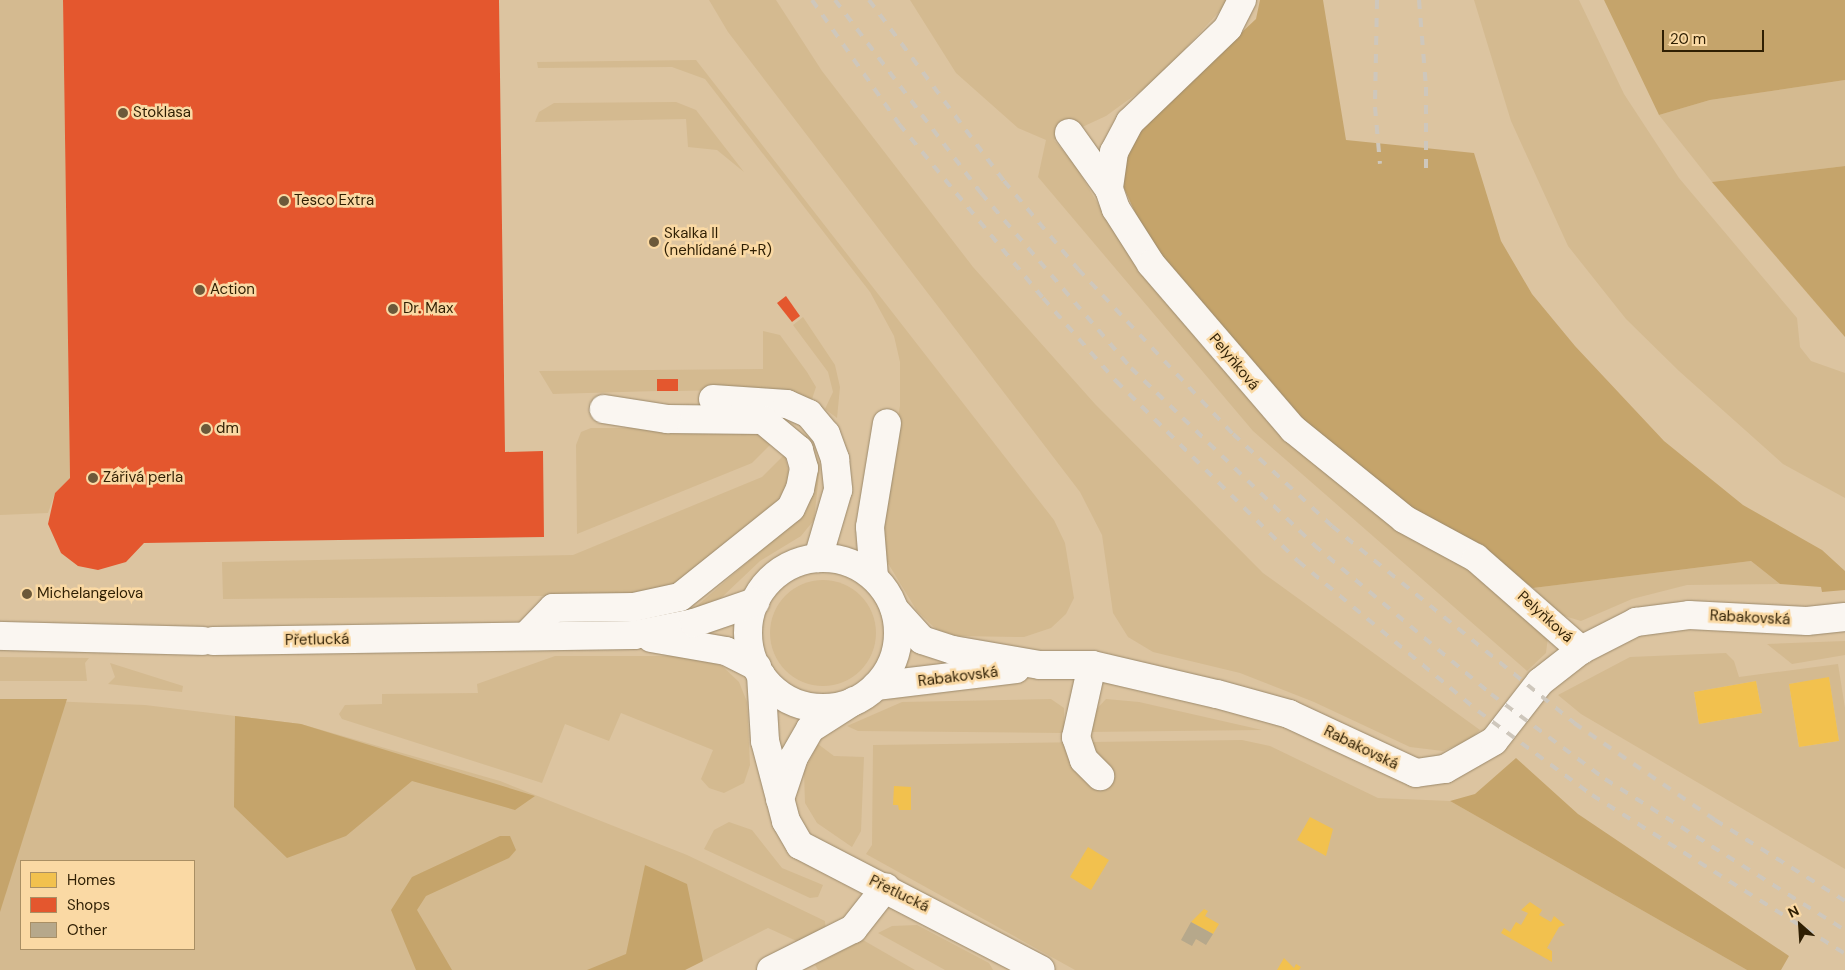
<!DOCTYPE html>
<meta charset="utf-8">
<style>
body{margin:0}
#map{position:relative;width:1845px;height:970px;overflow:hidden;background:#dcc4a0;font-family:"DM Sans",sans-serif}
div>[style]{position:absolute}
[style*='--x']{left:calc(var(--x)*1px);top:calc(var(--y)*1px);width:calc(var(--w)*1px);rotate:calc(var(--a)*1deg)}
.green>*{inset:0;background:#d4ba90}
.round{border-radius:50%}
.forest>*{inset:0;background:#c5a46b}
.homes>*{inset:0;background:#f2c14e}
.shops>*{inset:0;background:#e4572e}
.building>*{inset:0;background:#b6a88b}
.roads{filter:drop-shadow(0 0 1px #9c8a6c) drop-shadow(0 0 1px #9c8a6c)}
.minor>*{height:28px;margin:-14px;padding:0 14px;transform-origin:14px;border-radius:14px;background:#faf6f1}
.major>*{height:28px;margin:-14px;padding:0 14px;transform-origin:14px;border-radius:14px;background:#faf6f1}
.major>.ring{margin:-14px;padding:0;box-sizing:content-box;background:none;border:28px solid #faf6f1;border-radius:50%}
.rail>*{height:4px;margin-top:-2px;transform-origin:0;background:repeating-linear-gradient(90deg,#cec7bc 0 9px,transparent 0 18px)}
.dots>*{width:14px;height:14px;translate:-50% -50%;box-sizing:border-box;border:2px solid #fad9a4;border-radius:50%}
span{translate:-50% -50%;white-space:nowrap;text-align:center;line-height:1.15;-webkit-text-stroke:5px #fad9a4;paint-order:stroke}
.poi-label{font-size:15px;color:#2f1f03}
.left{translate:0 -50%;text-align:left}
.street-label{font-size:15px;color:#2f1f03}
.legend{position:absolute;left:20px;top:860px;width:175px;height:90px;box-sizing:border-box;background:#fad9a4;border:1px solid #a98f64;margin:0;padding:6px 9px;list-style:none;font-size:15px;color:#2f1f03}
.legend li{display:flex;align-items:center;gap:10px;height:25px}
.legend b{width:25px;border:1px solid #a98f64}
.north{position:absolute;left:1775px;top:900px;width:50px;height:50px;-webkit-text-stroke:4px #fad9a4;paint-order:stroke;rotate:334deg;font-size:14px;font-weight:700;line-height:20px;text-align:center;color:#2f1f03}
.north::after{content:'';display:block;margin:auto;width:18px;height:22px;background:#2f1f03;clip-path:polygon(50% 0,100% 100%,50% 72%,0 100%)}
.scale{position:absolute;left:1662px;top:30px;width:102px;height:22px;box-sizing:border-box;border:2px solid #2f1f03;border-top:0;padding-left:6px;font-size:15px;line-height:18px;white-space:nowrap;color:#2f1f03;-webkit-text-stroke:4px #fad9a4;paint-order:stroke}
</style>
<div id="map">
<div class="green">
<div style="clip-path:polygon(0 0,63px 0,70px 478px,55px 493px,48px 513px,0 515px)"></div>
<div style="clip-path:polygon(709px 0,776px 0,822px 71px,973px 267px,1095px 404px,1263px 573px,1480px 730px,1469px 740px,1443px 751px,1410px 747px,1314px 702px,1240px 673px,1153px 652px,1128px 637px,1113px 613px,1102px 535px,1080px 492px,728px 32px)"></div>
<div style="clip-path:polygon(910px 0,1230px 0,1157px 79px,1106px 116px,1054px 140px,1075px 165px,1112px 228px,1271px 421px,1472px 564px,1548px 637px,1546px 653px,1527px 671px,1253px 431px,1038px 177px,1046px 140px,1018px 128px,956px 73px)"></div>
<div style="clip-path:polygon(1474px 0,1579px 0,1624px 94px,1679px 178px,1797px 318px,1800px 347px,1811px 361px,1845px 373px,1845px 498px,1783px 464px,1679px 371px,1626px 319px,1568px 246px,1511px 121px)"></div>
<div style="clip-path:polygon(696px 60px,1054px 520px,1065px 543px,1074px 598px,1066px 614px,1051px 628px,1024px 637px,956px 636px,936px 629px,917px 611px,886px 560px,879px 518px,900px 406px,900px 362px,894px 336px,870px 292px,705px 79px,672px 67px,538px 68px,537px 62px)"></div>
<div style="clip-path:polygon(1845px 80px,1845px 166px,1712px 182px,1659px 115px,1710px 100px)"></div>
<div style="clip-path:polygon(676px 102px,696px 110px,744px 172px,717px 150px,688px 147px,686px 119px,535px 122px,539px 112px,554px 103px)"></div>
<div style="clip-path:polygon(803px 317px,835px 365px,840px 387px,837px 418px,825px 409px,833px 392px,828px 372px,793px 325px)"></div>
<div style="clip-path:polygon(763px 331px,780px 335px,807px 372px,816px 387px,812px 399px,766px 389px,678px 391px,677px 379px,657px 379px,657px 391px,553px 394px,539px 371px,763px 369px)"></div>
<div style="clip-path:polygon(747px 428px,776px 439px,752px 463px,577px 534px,576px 445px,581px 432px,591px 428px)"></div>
<div style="clip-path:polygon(806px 435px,820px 465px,814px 520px,801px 536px,760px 561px,721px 598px,692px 610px,806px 512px,816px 476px,803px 439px)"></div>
<div style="clip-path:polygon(785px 454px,789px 476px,779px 502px,686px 580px,663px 591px,634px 595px,223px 599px,222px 562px,573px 555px,762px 477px)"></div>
<div style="clip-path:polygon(1751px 561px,1780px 584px,1687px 585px,1632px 599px,1581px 621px,1561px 615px,1533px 588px)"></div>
<div class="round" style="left:770px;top:580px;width:106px;height:106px"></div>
<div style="clip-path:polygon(1845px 641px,1845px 655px,1792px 664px,1767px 644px)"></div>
<div style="clip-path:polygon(evenodd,1726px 653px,1734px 661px,1739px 677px,1838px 664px,1845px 708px,1845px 869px,1581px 714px,1558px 695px,1630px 657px,1726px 653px,1829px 678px,1839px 741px,1799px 747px,1789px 684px,1829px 678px,1726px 653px,1756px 681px,1762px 713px,1699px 724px,1694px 692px,1756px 681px)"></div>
<div style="clip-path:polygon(555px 656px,691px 656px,722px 666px,739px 682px,747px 702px,750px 765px,744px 783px,724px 793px,709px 788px,701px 779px,713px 750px,621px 713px,609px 741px,565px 724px,542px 783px,342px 719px,339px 714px,345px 705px,382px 704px,382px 694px,478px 693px,477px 684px)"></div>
<div style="clip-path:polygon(0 657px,89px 658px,85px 663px,87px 681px,0 681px)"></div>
<div style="clip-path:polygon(110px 663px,183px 686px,182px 692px,108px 684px,115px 677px)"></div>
<div style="clip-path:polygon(evenodd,0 699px,145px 705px,301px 724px,500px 781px,687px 855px,825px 921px,826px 933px,801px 943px,768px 928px,685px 970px,0 970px,0 699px,21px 861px,194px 861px,194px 949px,21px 949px,21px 861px)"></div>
<div style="clip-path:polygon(1051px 699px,1064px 708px,1064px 733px,858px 731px,847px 726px,902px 702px)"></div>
<div style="clip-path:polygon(1106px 699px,1139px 702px,1262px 730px,1087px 732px,1093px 713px)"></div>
<div style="clip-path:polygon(1242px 740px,1270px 746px,1378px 798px,1450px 801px,1747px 970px,1075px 970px,866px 854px,872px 845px,873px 745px)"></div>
<div style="clip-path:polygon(818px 744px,834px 756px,864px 757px,861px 831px,852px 847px,817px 823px,805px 803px,804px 772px)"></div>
<div style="clip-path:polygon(729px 822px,752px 830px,782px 868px,823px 885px,818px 897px,810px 898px,704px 849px,714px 830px)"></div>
<div style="clip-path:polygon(917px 925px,989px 963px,993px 970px,945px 970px,878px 933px,892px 926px)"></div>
<div style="clip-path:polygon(863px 940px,915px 970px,818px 970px,815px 965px)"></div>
</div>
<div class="forest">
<div style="clip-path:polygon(1260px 0,1323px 0,1346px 140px,1474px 153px,1501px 241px,1532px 294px,1575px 346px,1664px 441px,1743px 505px,1822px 550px,1845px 571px,1845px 590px,1822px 592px,1821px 587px,1780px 584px,1751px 561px,1533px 588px,1474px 546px,1412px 512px,1325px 445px,1156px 258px,1123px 186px,1126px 149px,1145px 123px,1256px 19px)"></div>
<div style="clip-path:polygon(1604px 0,1845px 0,1845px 80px,1710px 100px,1659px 115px)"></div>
<div style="clip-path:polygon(1845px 166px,1845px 337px,1712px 182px)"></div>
<div style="clip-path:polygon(0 699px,67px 699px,0 912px)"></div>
<div style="clip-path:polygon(235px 716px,301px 724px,535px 796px,515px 810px,412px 781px,346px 836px,287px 858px,234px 807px)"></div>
<div style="clip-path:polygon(1516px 758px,1578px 814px,1789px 956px,1781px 970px,1747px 970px,1450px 801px,1475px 794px)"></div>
<div style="clip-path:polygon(500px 836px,510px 836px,516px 850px,509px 858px,426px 896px,417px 910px,452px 970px,416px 970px,391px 910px,412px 877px)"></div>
<div style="clip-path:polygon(645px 865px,687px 884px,703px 961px,685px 970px,587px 970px,626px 954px)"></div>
</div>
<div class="homes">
<div style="clip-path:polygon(1829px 677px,1839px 741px,1799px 747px,1789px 684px)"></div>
<div style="clip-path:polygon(1756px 681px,1762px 713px,1699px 724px,1694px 692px)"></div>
<div style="clip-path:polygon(894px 786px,911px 787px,911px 810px,899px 810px,898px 805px,893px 805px)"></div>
<div style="clip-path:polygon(1310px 817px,1333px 829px,1326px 856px,1297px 840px)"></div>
<div style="clip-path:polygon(1088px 847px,1109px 860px,1091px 890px,1070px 877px)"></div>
<div style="clip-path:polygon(1530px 902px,1542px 910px,1539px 915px,1551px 922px,1554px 916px,1565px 925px,1559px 927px,1547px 948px,1552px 951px,1552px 962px,1501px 933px,1504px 928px,1510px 932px,1516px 922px,1521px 925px,1528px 913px,1521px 910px)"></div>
<div style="clip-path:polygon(1204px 909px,1208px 911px,1205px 916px,1219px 924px,1213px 934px,1191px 922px)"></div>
<div style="clip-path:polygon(1284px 958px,1294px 968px,1296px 964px,1301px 967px,1299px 970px,1277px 970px)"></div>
</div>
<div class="shops">
<div style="clip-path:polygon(63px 0,499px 0,505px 452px,543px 451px,544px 537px,144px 543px,126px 562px,98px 570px,78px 566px,61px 553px,48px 524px,55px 493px,70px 478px)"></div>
<div style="clip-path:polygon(786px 296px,800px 316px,792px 322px,777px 303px)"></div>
<div style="clip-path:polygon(657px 379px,678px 379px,678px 391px,657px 391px)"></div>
</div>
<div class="building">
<div style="clip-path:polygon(1191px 922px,1213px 934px,1206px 945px,1196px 939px,1192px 946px,1181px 940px)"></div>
</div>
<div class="roads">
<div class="minor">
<div style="--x:1242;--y:0;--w:31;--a:117"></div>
<div style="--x:1228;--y:28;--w:136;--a:136.2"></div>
<div style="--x:1130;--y:122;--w:34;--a:118"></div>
<div style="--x:1114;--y:152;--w:37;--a:98"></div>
<div style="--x:1109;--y:189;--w:21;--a:71"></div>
<div style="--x:1116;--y:209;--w:65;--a:57.5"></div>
<div style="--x:1151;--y:264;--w:218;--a:49.3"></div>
<div style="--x:1293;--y:429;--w:143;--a:39"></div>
<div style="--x:1404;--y:519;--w:82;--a:28.4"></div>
<div style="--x:1476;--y:558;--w:140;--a:41.2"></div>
<div style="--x:1069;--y:133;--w:69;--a:54.5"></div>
<div style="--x:713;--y:399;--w:74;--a:3.9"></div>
<div style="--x:787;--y:404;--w:24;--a:24"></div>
<div style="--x:809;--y:414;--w:26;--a:50"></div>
<div style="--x:826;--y:434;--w:27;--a:70"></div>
<div style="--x:835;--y:459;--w:31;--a:84"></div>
<div style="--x:838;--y:490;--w:71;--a:106.4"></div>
<div style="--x:874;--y:577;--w:50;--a:-94.6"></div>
<div style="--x:870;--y:527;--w:105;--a:-80.7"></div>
<div style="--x:526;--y:636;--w:39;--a:-46"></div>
<div style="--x:553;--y:608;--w:81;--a:-0.7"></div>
<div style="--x:634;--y:607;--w:47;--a:-12.3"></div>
<div style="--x:680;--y:597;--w:142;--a:-38.7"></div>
<div style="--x:791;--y:508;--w:21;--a:-65"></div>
<div style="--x:800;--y:489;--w:21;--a:-79"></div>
<div style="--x:804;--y:468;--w:19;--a:-106"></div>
<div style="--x:799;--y:450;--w:47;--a:-140.2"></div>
<div style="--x:763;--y:420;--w:96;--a:-179.4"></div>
<div style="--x:667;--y:419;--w:64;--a:-171"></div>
<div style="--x:1092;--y:665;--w:74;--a:102.5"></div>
<div style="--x:1076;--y:737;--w:24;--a:71"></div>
<div style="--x:1084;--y:760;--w:23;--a:45"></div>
<div style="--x:761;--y:675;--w:66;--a:86.5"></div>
<div style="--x:765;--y:741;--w:83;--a:75.3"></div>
<div style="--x:786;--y:821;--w:28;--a:60"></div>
<div style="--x:800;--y:845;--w:271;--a:27.4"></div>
<div style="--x:780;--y:799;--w:44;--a:-71.6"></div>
<div style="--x:794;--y:757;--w:32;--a:-60"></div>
<div style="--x:810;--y:729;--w:52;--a:-32.5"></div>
<div style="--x:771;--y:970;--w:92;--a:-26.6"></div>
<div style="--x:853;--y:929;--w:53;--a:-51.8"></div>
</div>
<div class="major">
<div class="ring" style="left:748px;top:558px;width:122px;height:122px"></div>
<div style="--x:895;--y:610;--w:40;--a:48"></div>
<div style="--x:922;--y:640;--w:33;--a:18"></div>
<div style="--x:953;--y:650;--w:88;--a:9.8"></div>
<div style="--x:1040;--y:665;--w:52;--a:0"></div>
<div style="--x:1092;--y:665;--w:128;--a:13.1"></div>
<div style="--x:1217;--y:694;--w:75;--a:15.5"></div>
<div style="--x:1289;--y:714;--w:140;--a:24.9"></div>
<div style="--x:1416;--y:773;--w:29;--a:-8"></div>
<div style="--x:1445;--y:769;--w:56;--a:-29.7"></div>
<div style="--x:1494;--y:741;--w:75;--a:-52.1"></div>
<div style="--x:1540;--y:682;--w:52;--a:-38"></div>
<div style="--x:1581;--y:650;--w:62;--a:-27"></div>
<div style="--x:1636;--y:622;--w:53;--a:-7.5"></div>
<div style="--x:1689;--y:615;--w:118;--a:2.9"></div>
<div style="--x:1807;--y:621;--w:38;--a:-6"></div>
<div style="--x:0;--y:636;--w:203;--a:1.4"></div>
<div style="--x:651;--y:638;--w:76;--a:9.8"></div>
<div style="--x:726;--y:651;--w:35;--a:27"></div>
<div style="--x:213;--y:641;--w:421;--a:-0.8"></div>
<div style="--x:634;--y:635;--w:61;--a:-11.3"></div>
<div style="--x:694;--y:623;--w:65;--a:-19"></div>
<div style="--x:876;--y:686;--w:141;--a:-6.9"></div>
</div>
</div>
<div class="rail">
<div style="--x:812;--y:0;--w:151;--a:54.9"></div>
<div style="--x:899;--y:124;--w:226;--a:50.4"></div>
<div style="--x:1043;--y:298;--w:111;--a:48.7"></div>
<div style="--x:1116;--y:381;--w:256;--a:44.7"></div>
<div style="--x:1298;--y:561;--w:234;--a:39.8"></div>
<div style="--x:1478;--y:711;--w:142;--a:36.4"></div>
<div style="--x:1592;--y:795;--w:299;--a:32.1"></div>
<div style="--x:835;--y:0;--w:242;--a:52.9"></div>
<div style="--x:981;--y:193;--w:230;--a:49.4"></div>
<div style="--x:1131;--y:368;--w:255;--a:44"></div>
<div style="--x:1314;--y:545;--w:231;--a:40.1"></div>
<div style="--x:1491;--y:694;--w:142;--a:36.7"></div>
<div style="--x:1605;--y:779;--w:284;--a:32.2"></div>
<div style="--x:869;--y:0;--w:226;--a:53.3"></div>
<div style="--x:1004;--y:181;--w:115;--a:49.9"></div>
<div style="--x:1078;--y:269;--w:226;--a:46.8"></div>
<div style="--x:1233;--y:434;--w:135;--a:42.9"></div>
<div style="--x:1332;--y:526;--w:312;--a:39.1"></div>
<div style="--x:1574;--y:723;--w:171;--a:34.5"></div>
<div style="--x:1715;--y:820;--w:153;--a:31.9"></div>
<div style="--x:1377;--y:0;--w:107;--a:91.1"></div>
<div style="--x:1375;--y:107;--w:57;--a:85"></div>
<div style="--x:1419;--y:0;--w:87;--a:85.4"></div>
<div style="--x:1426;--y:87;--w:89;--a:90"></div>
</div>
<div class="dots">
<div style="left:123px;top:113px;background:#6c593a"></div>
<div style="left:284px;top:201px;background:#6c593a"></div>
<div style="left:654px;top:242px;background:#6c593a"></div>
<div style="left:200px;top:290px;background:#6c593a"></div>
<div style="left:393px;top:309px;background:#6c593a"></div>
<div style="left:206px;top:429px;background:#6c593a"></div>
<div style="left:93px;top:478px;background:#6c593a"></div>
<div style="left:27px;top:594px;background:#6c593a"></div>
</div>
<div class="poi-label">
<span class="left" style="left:133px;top:113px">Stoklasa</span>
<span class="left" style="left:294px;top:201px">Tesco Extra</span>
<span class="left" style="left:664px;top:242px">Skalka II<br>(nehlídané P+R)</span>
<span class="left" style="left:210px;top:290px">Action</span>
<span class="left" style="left:403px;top:309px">Dr. Max</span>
<span class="left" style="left:216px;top:429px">dm</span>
<span class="left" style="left:103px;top:478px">Zářivá perla</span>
<span class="left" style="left:37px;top:594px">Michelangelova</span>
</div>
<div class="street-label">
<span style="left:1234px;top:362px;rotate:50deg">Pelyňková</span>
<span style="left:1545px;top:617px;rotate:42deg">Pelyňková</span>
<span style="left:1750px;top:618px;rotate:3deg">Rabakovská</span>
<span style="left:317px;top:640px;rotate:-1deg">Přetlucká</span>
<span style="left:958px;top:677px;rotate:-7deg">Rabakovská</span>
<span style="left:1361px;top:748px;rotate:26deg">Rabakovská</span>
<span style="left:899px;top:894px;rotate:26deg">Přetlucká</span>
</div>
<ul class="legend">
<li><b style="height:14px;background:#f2c14e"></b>Homes</li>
<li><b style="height:14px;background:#e4572e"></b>Shops</li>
<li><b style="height:14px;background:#b6a88b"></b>Other</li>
</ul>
<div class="north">N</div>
<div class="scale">20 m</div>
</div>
